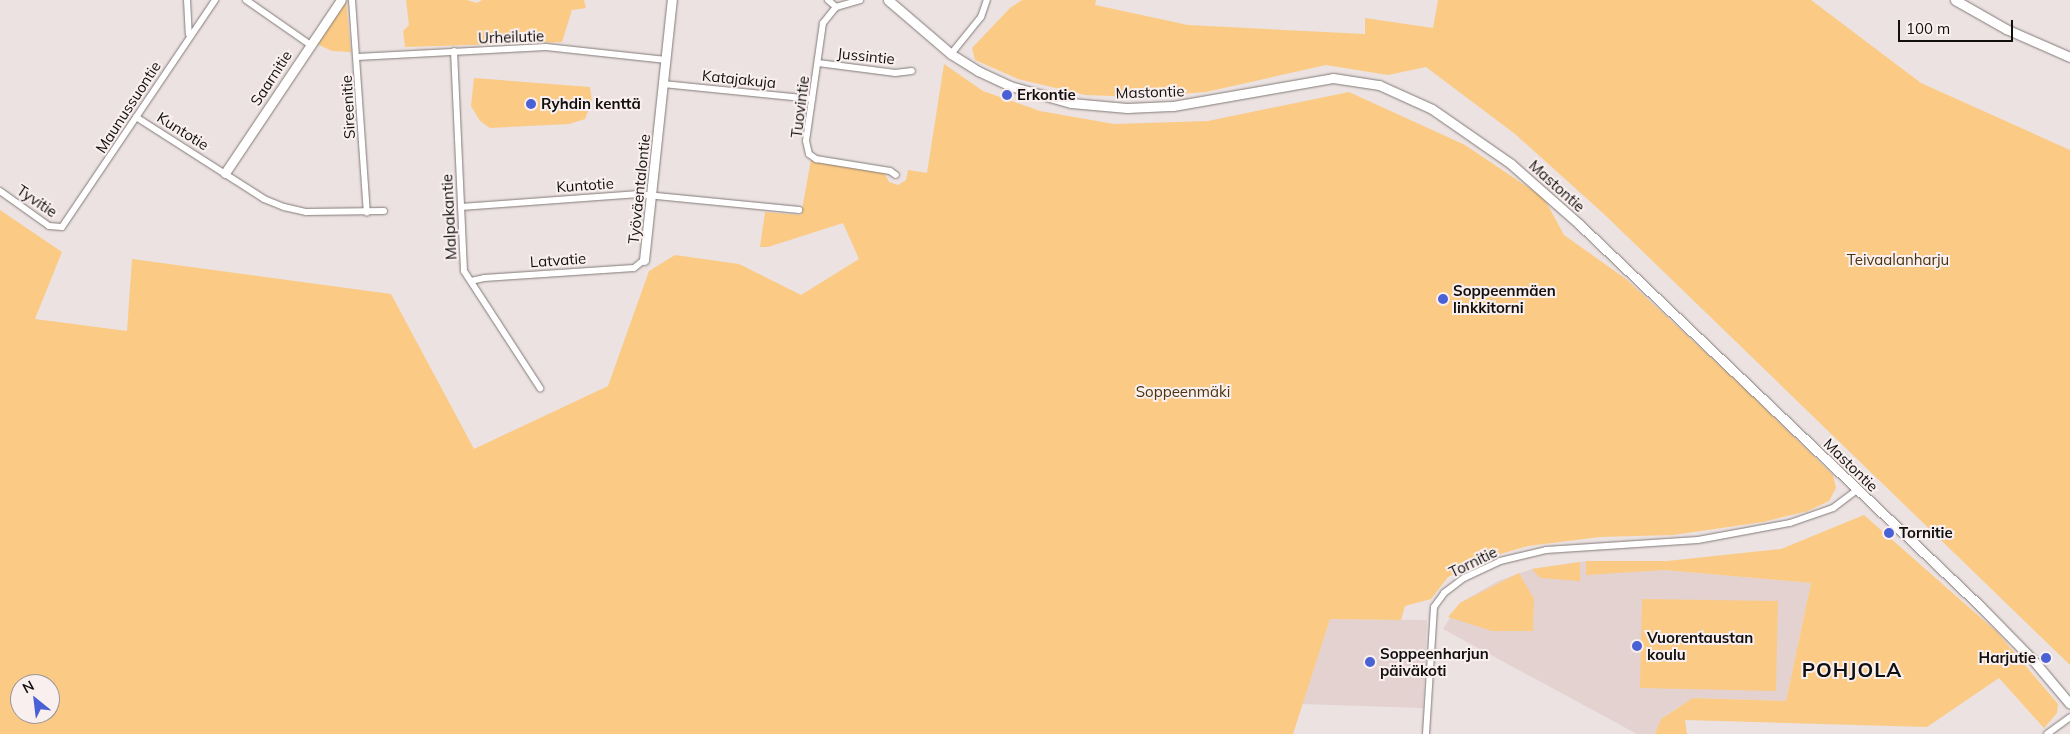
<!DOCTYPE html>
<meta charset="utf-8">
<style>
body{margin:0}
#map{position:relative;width:2070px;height:734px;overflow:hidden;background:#ebe2e1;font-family:Mulish,sans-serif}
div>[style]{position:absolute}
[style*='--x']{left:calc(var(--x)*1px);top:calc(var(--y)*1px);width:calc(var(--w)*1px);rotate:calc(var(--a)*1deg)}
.built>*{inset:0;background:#e4d2d0}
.green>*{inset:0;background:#fbcb85}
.roads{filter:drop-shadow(0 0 1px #827a78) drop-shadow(0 0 1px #827a78)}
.street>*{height:6px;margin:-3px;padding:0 3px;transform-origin:3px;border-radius:3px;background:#fff}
.secondary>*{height:9px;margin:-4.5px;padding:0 4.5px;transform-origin:4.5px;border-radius:4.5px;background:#fff}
.dots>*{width:14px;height:14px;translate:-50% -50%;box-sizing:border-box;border:2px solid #f8efee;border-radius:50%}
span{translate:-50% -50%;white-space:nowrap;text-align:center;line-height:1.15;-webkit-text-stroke:4px #f8efee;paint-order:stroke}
.street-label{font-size:15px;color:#120f0f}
.poi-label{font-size:15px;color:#120f0f;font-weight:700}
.left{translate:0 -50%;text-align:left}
.right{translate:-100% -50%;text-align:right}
.park-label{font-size:15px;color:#4a330e}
.district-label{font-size:20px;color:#120f0f;font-weight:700;letter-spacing:1px}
.north{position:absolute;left:10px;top:674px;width:50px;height:50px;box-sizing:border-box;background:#f8efee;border:1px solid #9c9595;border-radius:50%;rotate:331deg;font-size:14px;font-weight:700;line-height:20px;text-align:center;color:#120f0f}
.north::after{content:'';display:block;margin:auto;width:18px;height:22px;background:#4a60d5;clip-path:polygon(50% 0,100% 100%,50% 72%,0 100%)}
.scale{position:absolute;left:1898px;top:20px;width:115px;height:22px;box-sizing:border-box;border:2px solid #120f0f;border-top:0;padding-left:6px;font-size:15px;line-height:18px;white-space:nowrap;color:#120f0f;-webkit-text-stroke:4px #f8efee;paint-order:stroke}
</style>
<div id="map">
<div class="built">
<div style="clip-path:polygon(1586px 561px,1667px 561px,1664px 570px,1811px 583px,1786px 701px,1693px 698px,1665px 716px,1655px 734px,1637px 734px,1443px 629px,1460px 603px,1498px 581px,1532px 569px)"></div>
<div style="clip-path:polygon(1330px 619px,1427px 620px,1423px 708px,1302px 704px)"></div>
</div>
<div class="green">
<div style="clip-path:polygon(346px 0,351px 52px,332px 51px,315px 43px)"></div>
<div style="clip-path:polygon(406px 0,467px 0,477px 3px,482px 0,584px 0,586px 8px,572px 10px,562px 42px,405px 47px,403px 31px,409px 25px)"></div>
<div style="clip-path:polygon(1022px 0,1096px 0,1095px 5px,1188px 25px,1365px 34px,1365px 18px,1433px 28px,1438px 0,1811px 0,1921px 83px,2070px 150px,2070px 665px,1605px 215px,1515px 134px,1426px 67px,1388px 75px,1326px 65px,1206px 92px,1139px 97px,1085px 95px,1018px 79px,975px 60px,972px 48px,1010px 8px)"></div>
<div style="clip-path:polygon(evenodd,944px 64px,983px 91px,1040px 111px,1114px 124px,1208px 121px,1349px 92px,1465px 145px,1544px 198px,1564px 235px,1626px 279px,1745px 389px,1833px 475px,1836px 488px,1829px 501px,1808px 511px,1763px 522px,1673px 535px,1600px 537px,1528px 546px,1490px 557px,1448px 577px,1431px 599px,1405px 606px,1401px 620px,1330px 619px,1293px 734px,0 734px,0 210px,62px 252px,35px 319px,127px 331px,132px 259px,391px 294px,474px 449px,608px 386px,649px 271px,675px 255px,739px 264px,801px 295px,859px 259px,843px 223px,768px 247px,760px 247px,765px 212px,801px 215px,811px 160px,884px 172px,889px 182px,898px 185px,906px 180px,908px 170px,927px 173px,944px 64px,20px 684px,50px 684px,50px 714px,20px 714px,20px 684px)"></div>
<div style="clip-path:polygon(474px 78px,590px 87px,592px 101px,585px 119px,569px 124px,490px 128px,480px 121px,471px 106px)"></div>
<div style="clip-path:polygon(1864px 515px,1997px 632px,2058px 704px,2057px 713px,2044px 728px,1999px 678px,1927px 727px,1685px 720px,1687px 734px,1655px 734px,1661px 719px,1693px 698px,1786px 701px,1811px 583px,1664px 570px,1586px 575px,1586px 561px,1667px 561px,1781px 549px)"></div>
<div style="clip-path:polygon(1580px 562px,1580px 581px,1540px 578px,1532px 569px)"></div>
<div style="clip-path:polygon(1519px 573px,1534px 599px,1533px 631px,1492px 631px,1448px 617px,1460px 603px)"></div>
<div style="clip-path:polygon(1642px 599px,1778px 601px,1776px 691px,1640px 688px)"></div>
</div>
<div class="roads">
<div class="street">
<div style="--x:187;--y:0;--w:34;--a:87"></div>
<div style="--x:246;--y:0;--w:77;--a:34.9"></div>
<div style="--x:352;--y:0;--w:213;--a:86"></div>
<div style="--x:828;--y:0;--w:11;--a:41"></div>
<div style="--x:836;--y:7;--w:25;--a:-16"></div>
<div style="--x:836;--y:7;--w:21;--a:129"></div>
<div style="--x:823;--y:23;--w:119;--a:98.2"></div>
<div style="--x:806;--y:141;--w:13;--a:77"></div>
<div style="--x:809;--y:154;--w:9;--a:36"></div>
<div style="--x:816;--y:159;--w:75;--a:9.2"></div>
<div style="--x:890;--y:171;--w:7;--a:34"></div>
<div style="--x:454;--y:51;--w:220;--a:87.4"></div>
<div style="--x:464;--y:271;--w:140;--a:57"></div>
<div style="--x:951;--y:54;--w:48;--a:-51"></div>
<div style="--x:981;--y:17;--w:18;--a:-71"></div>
<div style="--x:357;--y:57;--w:189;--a:-3"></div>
<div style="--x:546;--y:47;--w:121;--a:6.2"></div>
<div style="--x:818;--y:63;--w:78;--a:7.4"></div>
<div style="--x:895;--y:73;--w:17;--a:-7"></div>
<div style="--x:663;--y:84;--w:150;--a:5.7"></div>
<div style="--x:136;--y:117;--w:152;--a:32.6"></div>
<div style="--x:264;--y:199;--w:22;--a:22"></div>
<div style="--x:284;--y:207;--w:23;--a:13"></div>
<div style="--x:306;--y:212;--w:78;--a:-0.7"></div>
<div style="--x:0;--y:191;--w:60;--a:35.5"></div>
<div style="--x:49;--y:226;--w:13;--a:4"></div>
<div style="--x:62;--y:227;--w:274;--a:-56"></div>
<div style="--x:461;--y:207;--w:175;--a:-4.2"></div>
<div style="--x:636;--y:194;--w:164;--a:5.6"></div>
<div style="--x:471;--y:281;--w:13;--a:-13"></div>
<div style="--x:484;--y:278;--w:150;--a:-3.8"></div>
<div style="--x:634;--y:268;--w:13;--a:-39"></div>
<div style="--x:1426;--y:734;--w:127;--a:-86.4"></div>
<div style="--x:1434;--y:607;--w:17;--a:-54"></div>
<div style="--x:1444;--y:593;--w:25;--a:-37"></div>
<div style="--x:1464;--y:578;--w:40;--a:-25"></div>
<div style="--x:1500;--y:561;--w:47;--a:-13.4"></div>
<div style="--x:1546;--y:550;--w:152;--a:-3.8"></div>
<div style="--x:1698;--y:540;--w:94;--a:-10.5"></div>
<div style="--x:1790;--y:523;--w:46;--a:-19.2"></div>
<div style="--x:1833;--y:508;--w:31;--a:-37"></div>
<div style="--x:2047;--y:734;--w:29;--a:-36"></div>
</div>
<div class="secondary">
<div style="--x:888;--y:0;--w:83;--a:40.6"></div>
<div style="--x:951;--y:54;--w:32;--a:32"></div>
<div style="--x:978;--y:71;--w:35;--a:25"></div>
<div style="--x:1010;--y:86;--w:63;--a:15.6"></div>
<div style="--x:1071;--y:103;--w:56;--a:5.1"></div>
<div style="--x:1127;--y:108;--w:46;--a:-2.5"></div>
<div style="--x:1173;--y:106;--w:162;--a:-9.9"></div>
<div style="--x:1333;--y:78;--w:47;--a:8.7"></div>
<div style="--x:1379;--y:85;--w:58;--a:24.4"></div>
<div style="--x:1432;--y:109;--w:96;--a:34.8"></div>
<div style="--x:1511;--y:164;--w:91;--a:41.4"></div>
<div style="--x:1579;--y:224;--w:555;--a:43.61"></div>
<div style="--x:1981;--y:607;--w:74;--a:45.5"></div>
<div style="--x:2033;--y:660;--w:57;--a:49.9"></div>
<div style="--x:1955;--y:0;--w:59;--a:29.6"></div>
<div style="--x:2006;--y:29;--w:70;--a:23.6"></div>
<div style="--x:225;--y:173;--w:208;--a:-56.2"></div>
<div style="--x:644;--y:260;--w:262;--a:-83.9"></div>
</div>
</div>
<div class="dots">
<div style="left:1007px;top:95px;background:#4a60d5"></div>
<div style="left:531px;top:104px;background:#4a60d5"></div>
<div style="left:1443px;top:299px;background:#4a60d5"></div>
<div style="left:1889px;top:533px;background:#4a60d5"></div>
<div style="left:1637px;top:646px;background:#4a60d5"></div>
<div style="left:2046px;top:658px;background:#4a60d5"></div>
<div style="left:1370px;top:662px;background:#4a60d5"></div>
</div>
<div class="street-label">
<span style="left:511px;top:37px;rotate:-2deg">Urheilutie</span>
<span style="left:866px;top:56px;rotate:6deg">Jussintie</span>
<span style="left:271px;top:78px;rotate:-57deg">Saarnitie</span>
<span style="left:739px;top:79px;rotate:6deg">Katajakuja</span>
<span style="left:1150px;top:92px;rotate:-2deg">Mastontie</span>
<span style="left:128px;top:107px;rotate:-57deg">Maunussuontie</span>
<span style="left:348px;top:107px;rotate:-93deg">Sireenitie</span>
<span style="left:800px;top:107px;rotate:-83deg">Tuovintie</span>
<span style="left:183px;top:131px;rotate:32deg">Kuntotie</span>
<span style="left:585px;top:185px;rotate:-4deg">Kuntotie</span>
<span style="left:1557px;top:186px;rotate:42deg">Mastontie</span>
<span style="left:639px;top:189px;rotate:-84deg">Työväentalontie</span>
<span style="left:37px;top:201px;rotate:34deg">Tyvitie</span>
<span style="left:449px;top:217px;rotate:-93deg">Malpakantie</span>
<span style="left:558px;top:260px;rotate:-4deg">Latvatie</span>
<span style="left:1851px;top:465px;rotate:44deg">Mastontie</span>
<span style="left:1473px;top:562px;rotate:-26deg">Tornitie</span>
</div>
<div class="poi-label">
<span class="left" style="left:1017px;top:95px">Erkontie</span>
<span class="left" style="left:541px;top:104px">Ryhdin kenttä</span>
<span class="left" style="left:1453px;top:299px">Soppeenmäen<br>linkkitorni</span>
<span class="left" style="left:1899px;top:533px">Tornitie</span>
<span class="left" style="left:1647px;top:646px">Vuorentaustan<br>koulu</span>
<span class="left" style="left:1380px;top:662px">Soppeenharjun<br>päiväkoti</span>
<span class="right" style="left:2036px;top:658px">Harjutie</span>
</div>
<div class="park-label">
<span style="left:1898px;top:260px">Teivaalanharju</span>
<span style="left:1183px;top:392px">Soppeenmäki</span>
</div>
<div class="district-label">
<span style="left:1852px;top:669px">POHJOLA</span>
</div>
<div class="north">N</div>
<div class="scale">100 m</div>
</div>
